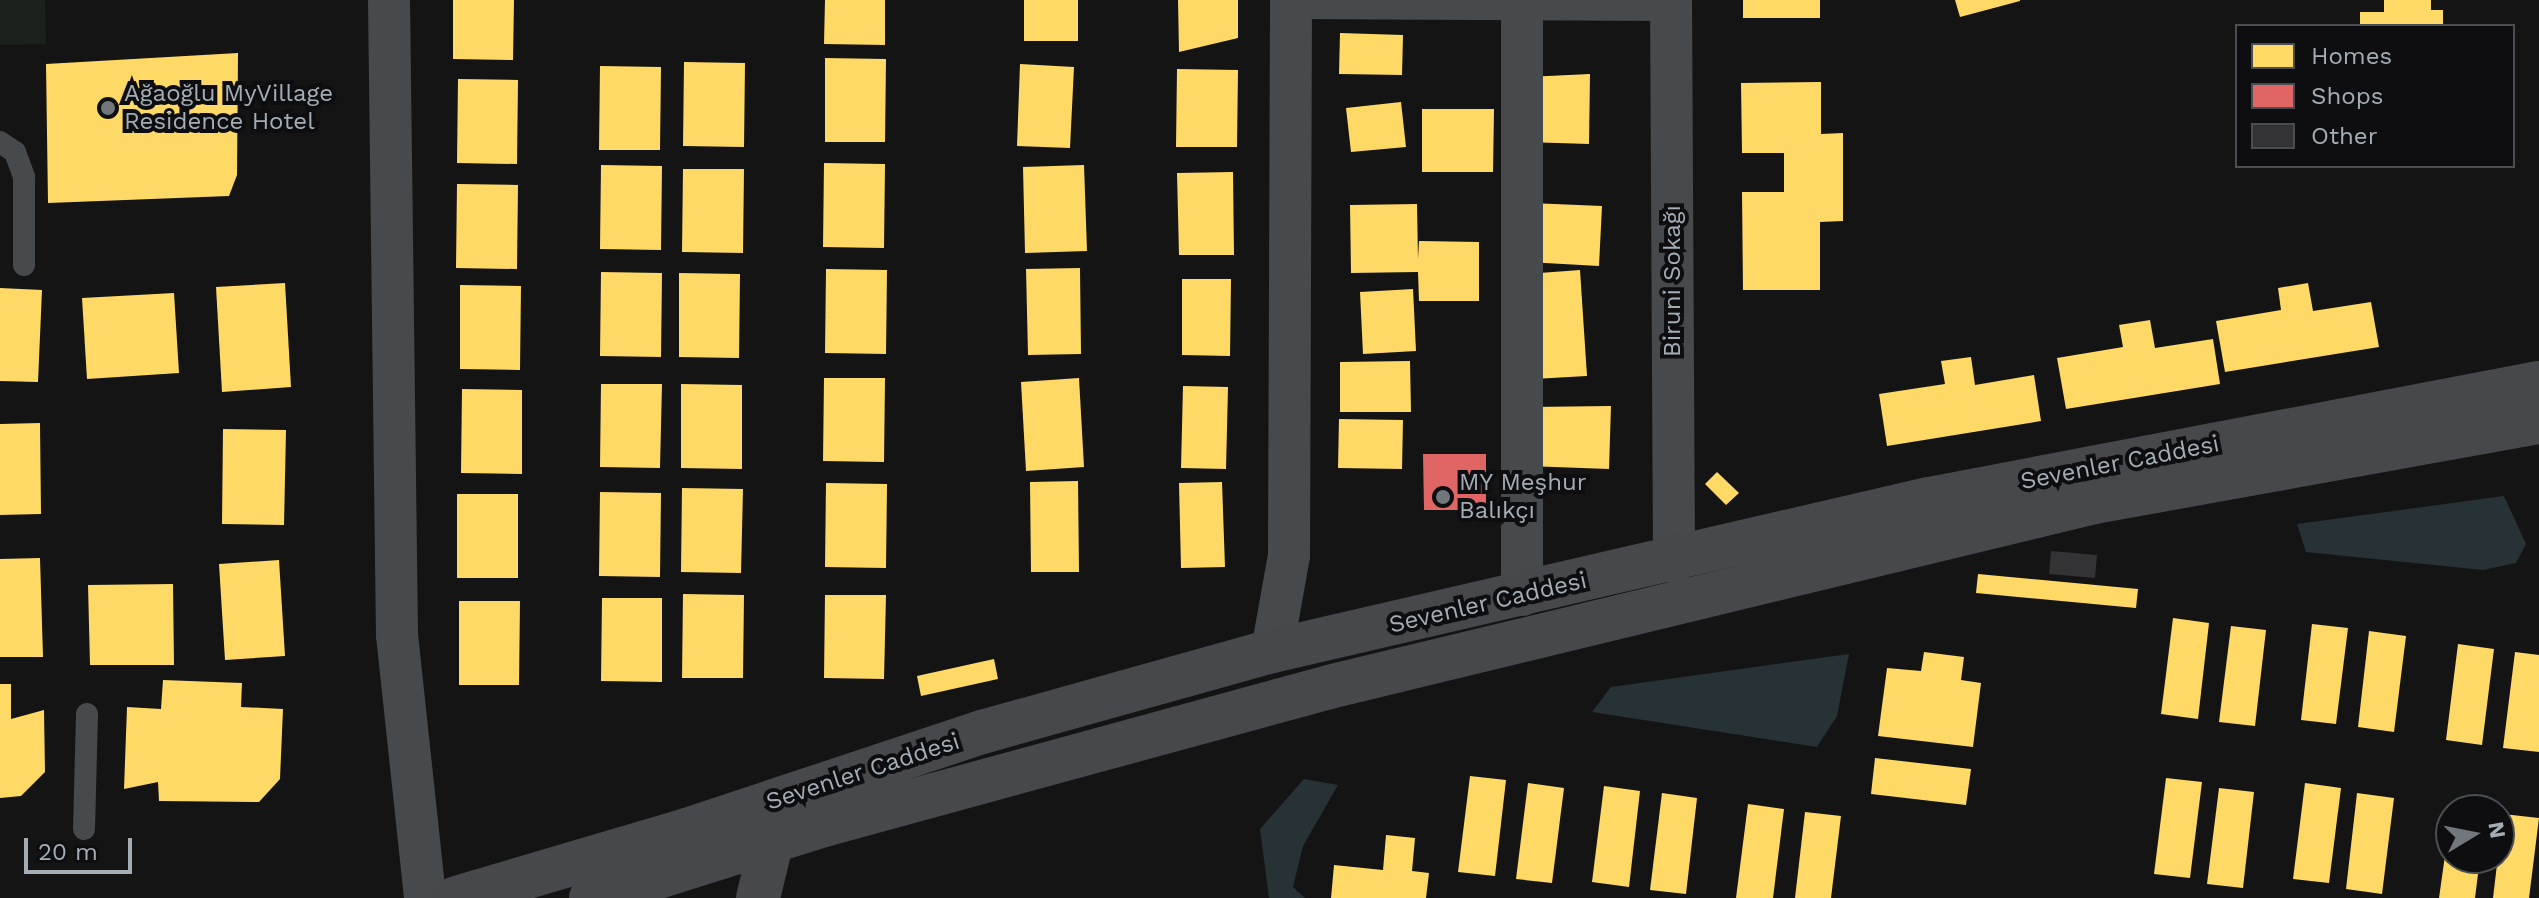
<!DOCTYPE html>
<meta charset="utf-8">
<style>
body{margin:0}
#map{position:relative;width:2539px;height:898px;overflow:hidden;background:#141414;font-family:"Work Sans",sans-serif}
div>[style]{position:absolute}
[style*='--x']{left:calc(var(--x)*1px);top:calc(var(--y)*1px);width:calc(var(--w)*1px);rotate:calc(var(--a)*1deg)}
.green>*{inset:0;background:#1a211a}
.water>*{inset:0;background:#263236}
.homes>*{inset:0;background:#ffd966}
.shops>*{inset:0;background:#e06666}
.building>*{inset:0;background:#333335}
.lane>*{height:22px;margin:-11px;padding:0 11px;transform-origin:11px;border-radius:11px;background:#474a4d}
.street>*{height:42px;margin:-21px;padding:0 21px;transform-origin:21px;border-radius:21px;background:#474a4d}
.secondary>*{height:44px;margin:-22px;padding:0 22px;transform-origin:22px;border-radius:22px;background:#46484b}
.dots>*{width:22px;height:22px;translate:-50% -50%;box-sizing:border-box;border:4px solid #0e0e10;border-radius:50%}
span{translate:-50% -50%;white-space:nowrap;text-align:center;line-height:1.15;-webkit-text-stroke:8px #0e0e10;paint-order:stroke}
.poi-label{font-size:24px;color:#a3adb6}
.left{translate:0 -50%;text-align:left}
.street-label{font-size:24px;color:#a3adb6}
.legend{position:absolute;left:2235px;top:24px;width:280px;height:144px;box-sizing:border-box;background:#0e0e10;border:2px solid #4a4e52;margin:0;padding:10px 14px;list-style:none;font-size:24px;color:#a3adb6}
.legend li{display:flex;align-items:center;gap:16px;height:40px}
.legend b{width:40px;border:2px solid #4a4e52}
.north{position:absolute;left:2435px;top:794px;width:80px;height:80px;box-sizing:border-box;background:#0e0e10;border:2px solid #4a4e52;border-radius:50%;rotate:80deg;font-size:22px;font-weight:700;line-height:32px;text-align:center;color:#a3adb6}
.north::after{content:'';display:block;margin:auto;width:28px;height:36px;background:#71777d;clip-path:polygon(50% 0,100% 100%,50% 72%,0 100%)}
.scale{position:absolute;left:24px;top:838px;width:108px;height:36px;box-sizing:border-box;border:4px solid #a3adb6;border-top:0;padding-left:10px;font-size:24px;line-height:28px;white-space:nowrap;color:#a3adb6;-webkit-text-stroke:6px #0e0e10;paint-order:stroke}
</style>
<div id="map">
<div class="green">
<div style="clip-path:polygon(0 0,45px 0,46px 44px,0 45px)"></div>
</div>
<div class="water">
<div style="clip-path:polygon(2504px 496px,2526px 544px,2516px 563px,2483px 570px,2306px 552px,2297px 524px)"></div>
<div style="clip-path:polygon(1849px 654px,1837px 716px,1817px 747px,1592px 712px,1611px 687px)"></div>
<div style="clip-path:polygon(1304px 779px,1338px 785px,1303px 846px,1293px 887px,1305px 898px,1269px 898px,1260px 829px)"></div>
</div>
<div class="homes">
<div style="clip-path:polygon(453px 0,514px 0,513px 60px,453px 59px)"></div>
<div style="clip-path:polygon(825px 0,885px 0,885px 45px,824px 44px)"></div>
<div style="clip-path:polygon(1024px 0,1078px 0,1078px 41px,1024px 41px)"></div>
<div style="clip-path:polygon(1178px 0,1238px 0,1238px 38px,1179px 52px)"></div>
<div style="clip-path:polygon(1743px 0,1820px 0,1820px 18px,1743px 18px)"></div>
<div style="clip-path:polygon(1955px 0,2020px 0,2020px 1px,1960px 17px)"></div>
<div style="clip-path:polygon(2384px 0,2431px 0,2431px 10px,2443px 10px,2443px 26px,2360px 26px,2360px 12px,2384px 12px)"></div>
<div style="clip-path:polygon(1340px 33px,1403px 35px,1402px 75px,1339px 74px)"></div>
<div style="clip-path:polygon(238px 53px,237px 175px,229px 196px,48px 203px,46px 64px)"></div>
<div style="clip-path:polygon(825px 58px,886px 59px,885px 142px,825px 142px)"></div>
<div style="clip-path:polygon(684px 62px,745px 63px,744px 147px,683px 146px)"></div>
<div style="clip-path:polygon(1020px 64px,1074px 67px,1070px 148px,1017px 146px)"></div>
<div style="clip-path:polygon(600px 66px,661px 67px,660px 150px,599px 150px)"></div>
<div style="clip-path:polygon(1177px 69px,1238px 70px,1237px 147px,1176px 147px)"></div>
<div style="clip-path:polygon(1590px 74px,1589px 144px,1525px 142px,1526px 77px)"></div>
<div style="clip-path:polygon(458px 79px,518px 80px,517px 164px,457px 163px)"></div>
<div style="clip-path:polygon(1821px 82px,1821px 134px,1843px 133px,1843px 221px,1820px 222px,1820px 290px,1743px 290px,1742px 192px,1784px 192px,1784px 153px,1742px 153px,1741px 83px)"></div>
<div style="clip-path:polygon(1401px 102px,1406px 147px,1351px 152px,1346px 108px)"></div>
<div style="clip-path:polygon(1422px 109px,1494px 109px,1493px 172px,1422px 172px)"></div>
<div style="clip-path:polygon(824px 163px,885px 164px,884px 248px,823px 247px)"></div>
<div style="clip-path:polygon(601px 165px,662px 166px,661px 250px,600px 249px)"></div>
<div style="clip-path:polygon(1084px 165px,1087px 251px,1025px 253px,1023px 167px)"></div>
<div style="clip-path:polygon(683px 169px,744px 169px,743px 253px,682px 252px)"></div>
<div style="clip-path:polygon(1233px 172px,1234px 255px,1179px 255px,1177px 173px)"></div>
<div style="clip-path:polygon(457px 184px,518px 185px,517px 269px,456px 268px)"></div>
<div style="clip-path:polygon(1530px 203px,1602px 206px,1599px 266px,1527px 262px)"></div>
<div style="clip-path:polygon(1417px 204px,1418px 259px,1419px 241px,1479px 242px,1479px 301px,1419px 301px,1418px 272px,1351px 273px,1350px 205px)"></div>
<div style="clip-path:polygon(1080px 268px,1081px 354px,1028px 355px,1026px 269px)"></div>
<div style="clip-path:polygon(826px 269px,887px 270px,886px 354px,825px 353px)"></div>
<div style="clip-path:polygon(1580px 270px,1587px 376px,1533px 379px,1526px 274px)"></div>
<div style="clip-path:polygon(601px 272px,662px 273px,661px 357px,600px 356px)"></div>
<div style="clip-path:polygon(679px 273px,740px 274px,739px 358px,679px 357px)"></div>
<div style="clip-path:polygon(1182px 279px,1231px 279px,1230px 356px,1182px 355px)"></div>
<div style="clip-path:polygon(285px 283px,291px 387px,222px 392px,216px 287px)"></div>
<div style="clip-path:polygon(2308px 283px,2313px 311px,2371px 302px,2379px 347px,2225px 372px,2216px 321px,2281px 310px,2278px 288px)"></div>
<div style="clip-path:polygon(460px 285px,521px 286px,520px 370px,460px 369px)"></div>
<div style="clip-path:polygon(0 288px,42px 290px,38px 382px,0 381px)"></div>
<div style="clip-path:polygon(1413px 289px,1416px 351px,1363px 354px,1360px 292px)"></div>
<div style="clip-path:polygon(174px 293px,179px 373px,87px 379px,82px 298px)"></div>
<div style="clip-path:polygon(2150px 320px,2155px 348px,2213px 339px,2220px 384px,2066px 409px,2057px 358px,2123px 347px,2119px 325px)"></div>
<div style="clip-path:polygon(1971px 357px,1975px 385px,2034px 375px,2041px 421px,1887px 446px,1879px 394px,1945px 384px,1941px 361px)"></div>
<div style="clip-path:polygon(1410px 361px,1411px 412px,1340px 412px,1340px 362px)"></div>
<div style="clip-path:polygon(824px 378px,885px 378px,884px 462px,823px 461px)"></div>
<div style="clip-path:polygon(1079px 378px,1084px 467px,1026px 471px,1021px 382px)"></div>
<div style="clip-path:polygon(601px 384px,662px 384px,660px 468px,600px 467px)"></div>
<div style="clip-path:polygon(681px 384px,742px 385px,742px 469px,681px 468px)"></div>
<div style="clip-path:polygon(1183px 386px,1228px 387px,1226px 469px,1181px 468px)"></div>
<div style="clip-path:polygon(462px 389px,522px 390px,522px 474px,461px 473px)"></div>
<div style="clip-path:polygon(1611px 406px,1609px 469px,1527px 466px,1529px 407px)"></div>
<div style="clip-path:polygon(1339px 419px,1403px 420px,1402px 469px,1338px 468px)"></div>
<div style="clip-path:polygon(40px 423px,41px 514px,0 515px,0 424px)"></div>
<div style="clip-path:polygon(223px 429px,286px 430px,284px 525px,222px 524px)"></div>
<div style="clip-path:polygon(1717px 472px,1739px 493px,1726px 505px,1705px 484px)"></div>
<div style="clip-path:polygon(1078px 481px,1079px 572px,1031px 572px,1030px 482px)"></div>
<div style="clip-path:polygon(1222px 482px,1225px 567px,1181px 568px,1179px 483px)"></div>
<div style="clip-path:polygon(826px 483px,887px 484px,886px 568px,825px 567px)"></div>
<div style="clip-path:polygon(682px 488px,743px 489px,741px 573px,681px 572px)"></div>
<div style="clip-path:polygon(600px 492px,661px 493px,660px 577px,599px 576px)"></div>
<div style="clip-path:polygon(457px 494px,518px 494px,518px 578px,457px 578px)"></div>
<div style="clip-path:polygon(40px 558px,43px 657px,0 657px,0 559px)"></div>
<div style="clip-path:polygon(279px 560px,285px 656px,225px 660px,219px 564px)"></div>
<div style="clip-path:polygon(1978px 574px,2138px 589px,2136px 608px,1976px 593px)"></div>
<div style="clip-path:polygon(173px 584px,174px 665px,90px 665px,88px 585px)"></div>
<div style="clip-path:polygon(683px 594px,744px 595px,743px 678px,682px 678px)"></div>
<div style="clip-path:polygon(825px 595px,886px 595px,884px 679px,824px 678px)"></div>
<div style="clip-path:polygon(602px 598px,662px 598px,662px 682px,601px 681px)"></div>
<div style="clip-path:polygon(459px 601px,520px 601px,519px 685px,459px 685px)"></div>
<div style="clip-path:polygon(2173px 618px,2209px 623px,2198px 719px,2161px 714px)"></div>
<div style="clip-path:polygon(2312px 624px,2348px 628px,2336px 724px,2301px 720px)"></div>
<div style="clip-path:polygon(2231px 626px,2266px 630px,2255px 726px,2219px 722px)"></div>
<div style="clip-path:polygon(2369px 631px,2406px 636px,2394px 732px,2358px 727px)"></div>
<div style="clip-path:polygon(2458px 644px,2494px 649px,2482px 745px,2446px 740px)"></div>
<div style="clip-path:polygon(1924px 652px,1964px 657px,1961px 680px,1981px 683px,1973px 747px,1878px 736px,1887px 668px,1921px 671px)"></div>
<div style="clip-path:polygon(2515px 652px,2539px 655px,2539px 752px,2503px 748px)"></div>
<div style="clip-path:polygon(994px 659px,998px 679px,921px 696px,917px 676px)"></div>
<div style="clip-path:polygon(163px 680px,242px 683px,241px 707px,283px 709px,280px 779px,259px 802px,159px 801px,158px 782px,124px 789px,127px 707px,161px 709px)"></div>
<div style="clip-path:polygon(0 684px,11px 684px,11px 719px,44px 710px,45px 772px,21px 796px,0 798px)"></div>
<div style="clip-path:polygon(1875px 758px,1971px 769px,1966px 805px,1871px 794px)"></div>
<div style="clip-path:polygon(1470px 776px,1506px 780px,1495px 876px,1458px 872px)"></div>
<div style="clip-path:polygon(2166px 778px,2202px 782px,2190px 878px,2154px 874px)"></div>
<div style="clip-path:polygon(1528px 783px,1564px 788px,1552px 883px,1516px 879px)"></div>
<div style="clip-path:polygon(2305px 783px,2341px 788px,2329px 883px,2293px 879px)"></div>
<div style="clip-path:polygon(1604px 786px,1640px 791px,1629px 887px,1592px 882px)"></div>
<div style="clip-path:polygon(2219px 788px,2254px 792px,2243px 888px,2207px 884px)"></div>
<div style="clip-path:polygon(1662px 793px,1697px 798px,1686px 894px,1650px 890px)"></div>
<div style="clip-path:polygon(2357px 793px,2394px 798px,2382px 894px,2346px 889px)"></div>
<div style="clip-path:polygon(1748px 804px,1784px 809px,1773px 898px,1736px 898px)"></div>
<div style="clip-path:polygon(2450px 804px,2486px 808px,2486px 810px,2449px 810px)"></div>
<div style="clip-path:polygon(1805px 812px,1841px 816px,1831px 898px,1795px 898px)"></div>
<div style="clip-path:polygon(2451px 813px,2451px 858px,2480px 858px,2475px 898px,2439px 898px)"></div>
<div style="clip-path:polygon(2503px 814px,2539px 818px,2529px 898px,2493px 898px)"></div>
<div style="clip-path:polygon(1386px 835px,1415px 838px,1412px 871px,1429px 873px,1426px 898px,1331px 898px,1334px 865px,1383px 870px)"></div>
</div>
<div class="shops">
<div style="clip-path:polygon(1423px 454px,1486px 454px,1486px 510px,1424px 510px)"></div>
</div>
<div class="building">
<div style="clip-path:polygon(2051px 551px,2097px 555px,2095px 578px,2049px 574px)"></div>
</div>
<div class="lane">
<div style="--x:1291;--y:8;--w:380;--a:0.3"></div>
<div style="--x:0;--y:142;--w:18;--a:34"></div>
<div style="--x:15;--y:152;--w:27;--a:70"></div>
<div style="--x:24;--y:177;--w:88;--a:90"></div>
<div style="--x:84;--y:829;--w:115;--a:-88.5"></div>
</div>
<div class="street">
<div style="--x:389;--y:0;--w:635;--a:89.28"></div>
<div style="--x:397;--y:635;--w:264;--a:83.9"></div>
<div style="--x:1671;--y:0;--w:562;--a:89.69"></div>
<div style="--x:1522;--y:595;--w:595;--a:-90"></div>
<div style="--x:1272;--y:651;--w:97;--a:-79.9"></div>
<div style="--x:1289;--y:556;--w:556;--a:-89.79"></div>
</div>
<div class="secondary">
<div style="--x:456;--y:898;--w:241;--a:-16.4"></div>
<div style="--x:687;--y:830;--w:311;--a:-18.4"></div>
<div style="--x:982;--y:732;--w:301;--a:-15.6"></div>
<div style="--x:1272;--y:651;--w:674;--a:-13.03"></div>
<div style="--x:1929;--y:499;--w:621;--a:-10.77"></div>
<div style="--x:591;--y:898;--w:244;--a:-17.4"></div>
<div style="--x:824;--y:825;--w:524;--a:-15.28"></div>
<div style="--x:1329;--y:687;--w:787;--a:-13.59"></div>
<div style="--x:2094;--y:502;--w:452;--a:-10.2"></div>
<div style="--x:758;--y:898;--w:56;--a:-76.5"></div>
</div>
<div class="dots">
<div style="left:108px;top:108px;background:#71777d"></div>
<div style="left:1443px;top:497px;background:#71777d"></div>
</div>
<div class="poi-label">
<span class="left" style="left:124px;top:108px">Ağaoğlu MyVillage<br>Residence Hotel</span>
<span class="left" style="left:1459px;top:497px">MY Meşhur<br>Balıkçı</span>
</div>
<div class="street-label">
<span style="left:1673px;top:281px;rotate:-90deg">Biruni Sokağı</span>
<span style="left:2120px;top:463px;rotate:-11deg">Sevenler Caddesi</span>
<span style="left:1488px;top:603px;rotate:-13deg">Sevenler Caddesi</span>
<span style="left:863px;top:772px;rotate:-18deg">Sevenler Caddesi</span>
</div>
<ul class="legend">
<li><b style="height:22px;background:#ffd966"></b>Homes</li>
<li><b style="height:22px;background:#e06666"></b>Shops</li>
<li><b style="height:22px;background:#333335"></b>Other</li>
</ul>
<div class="north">N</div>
<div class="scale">20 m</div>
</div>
